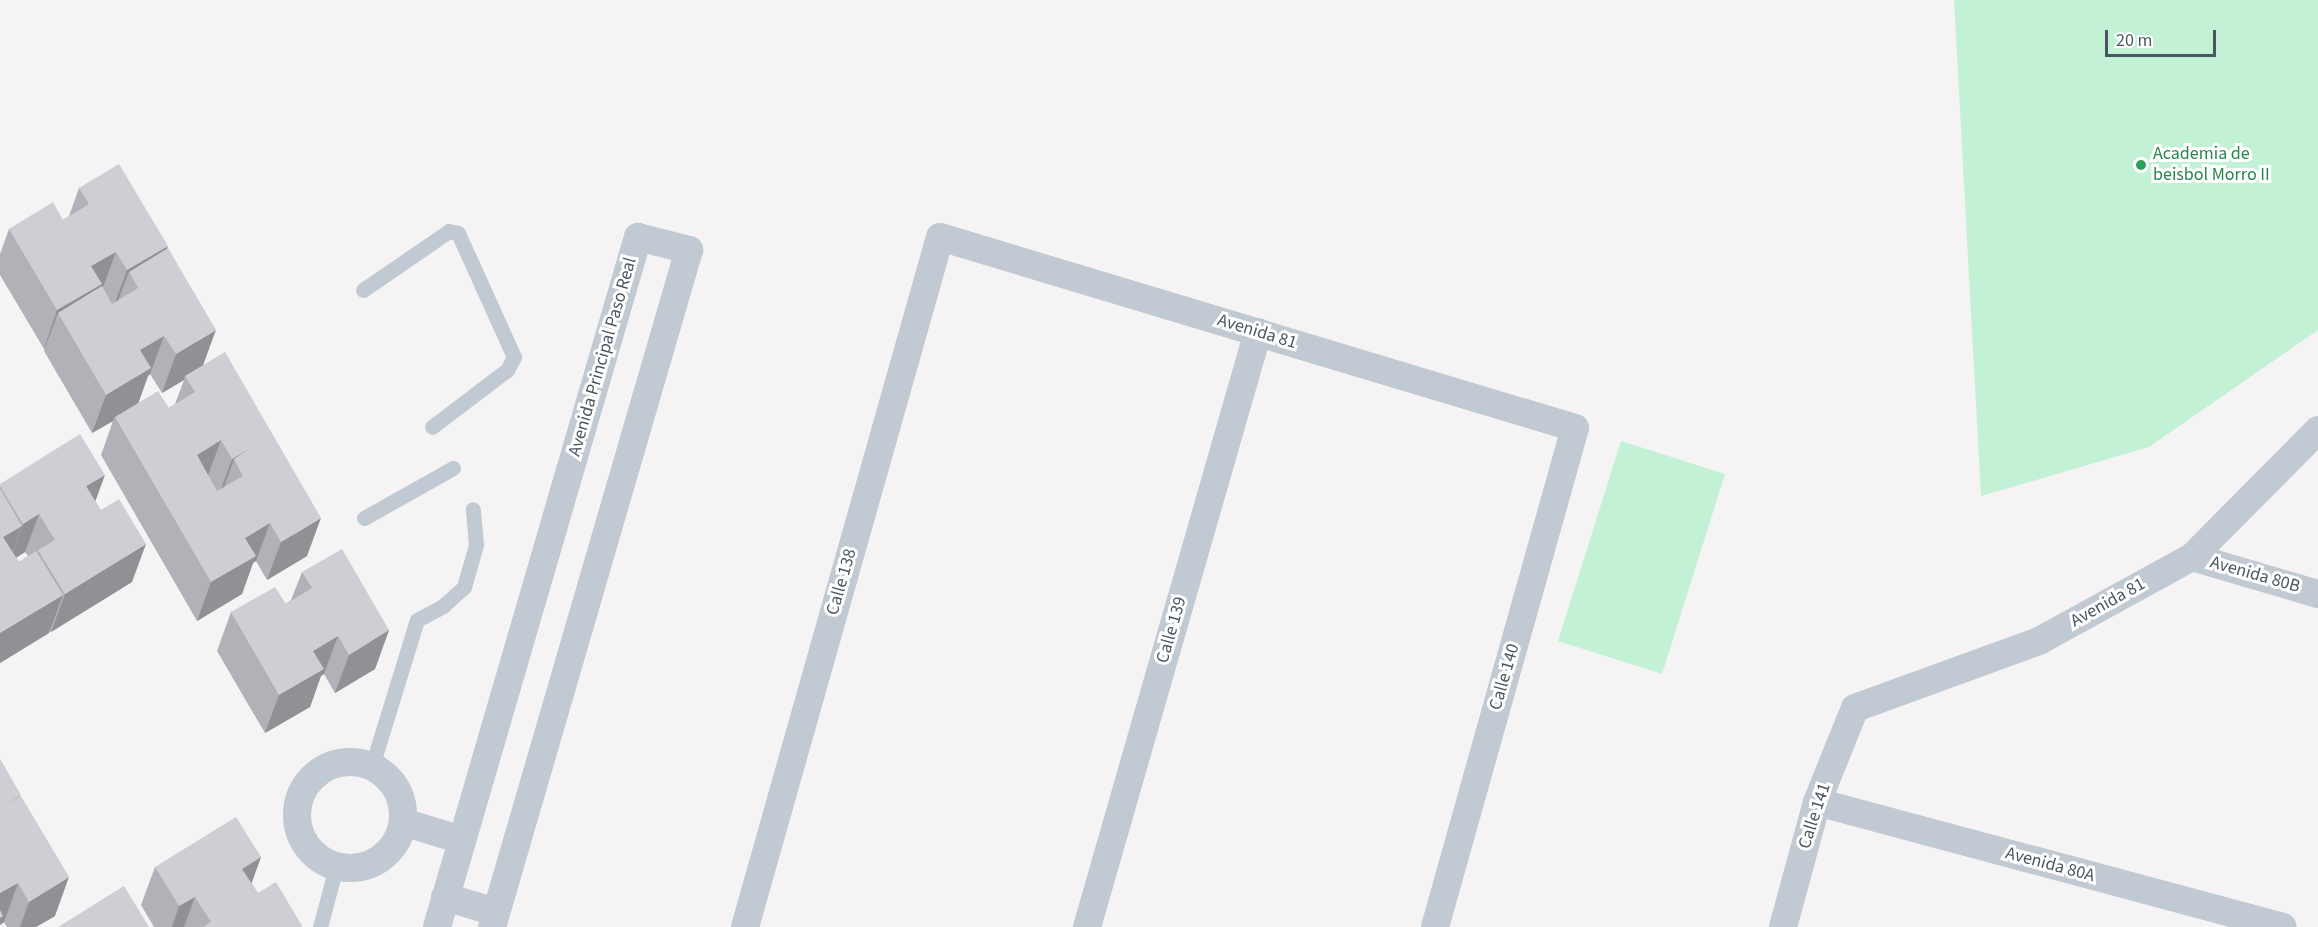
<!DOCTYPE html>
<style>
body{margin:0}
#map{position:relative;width:2318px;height:927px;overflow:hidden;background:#f5f3f3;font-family:"Source Sans 3",sans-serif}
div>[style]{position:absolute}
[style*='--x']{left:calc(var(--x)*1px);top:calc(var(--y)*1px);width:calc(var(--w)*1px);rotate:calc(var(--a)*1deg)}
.green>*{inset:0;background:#c3f1d5}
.lane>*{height:15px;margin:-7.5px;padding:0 7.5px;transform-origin:7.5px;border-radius:7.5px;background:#c1cad2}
.street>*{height:28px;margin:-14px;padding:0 14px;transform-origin:14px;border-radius:14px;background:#c1cad2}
.street>.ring{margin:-14px;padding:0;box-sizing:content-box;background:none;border:28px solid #c1cad2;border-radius:50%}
.wall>*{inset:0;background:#b0b2b7}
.shaded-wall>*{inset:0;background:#909195}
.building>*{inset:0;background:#cdcfd5}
.dots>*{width:16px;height:16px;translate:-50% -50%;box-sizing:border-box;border:3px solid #fff;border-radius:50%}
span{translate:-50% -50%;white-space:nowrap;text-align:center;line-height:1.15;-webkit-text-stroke:6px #fff;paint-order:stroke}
.leisure-label{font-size:18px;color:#27864d}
.left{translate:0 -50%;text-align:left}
.street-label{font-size:18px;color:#4a5661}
.scale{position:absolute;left:2105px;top:30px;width:111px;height:27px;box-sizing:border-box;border:3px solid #4a5661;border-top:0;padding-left:8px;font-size:18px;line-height:21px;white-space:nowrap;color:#4a5661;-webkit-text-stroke:4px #fff;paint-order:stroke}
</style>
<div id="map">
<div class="green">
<div style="clip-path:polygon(1954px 0,2318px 0,2318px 330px,2149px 447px,1981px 496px)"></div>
<div style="clip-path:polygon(1621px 441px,1725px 474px,1662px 674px,1558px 641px)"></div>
</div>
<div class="lane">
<div style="--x:363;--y:290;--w:104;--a:-34.5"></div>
<div style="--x:449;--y:231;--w:9;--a:13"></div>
<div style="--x:458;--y:233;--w:136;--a:65.7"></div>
<div style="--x:514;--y:357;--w:15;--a:118"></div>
<div style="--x:507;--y:370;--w:94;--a:142.8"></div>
<div style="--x:364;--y:518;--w:102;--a:-29.3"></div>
<div style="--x:372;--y:766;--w:153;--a:-72.9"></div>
<div style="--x:417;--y:620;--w:30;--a:-28"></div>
<div style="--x:443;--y:606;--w:28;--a:-42"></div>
<div style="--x:464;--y:587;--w:44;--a:-74.1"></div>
<div style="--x:476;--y:545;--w:36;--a:-95"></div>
<div style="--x:320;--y:927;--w:62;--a:-75.1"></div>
</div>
<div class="street">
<div style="--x:2192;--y:557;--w:131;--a:16.4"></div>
<div class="ring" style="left:297px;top:762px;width:78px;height:78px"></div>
<div style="--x:1817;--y:802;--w:482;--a:15"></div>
<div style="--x:403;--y:822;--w:62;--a:17"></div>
<div style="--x:445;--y:897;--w:53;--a:16.4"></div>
<div style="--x:437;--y:927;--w:719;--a:-73.76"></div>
<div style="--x:638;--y:237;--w:53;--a:14.3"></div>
<div style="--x:689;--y:250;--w:705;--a:106.22"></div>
<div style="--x:745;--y:927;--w:717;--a:-74.22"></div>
<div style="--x:940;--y:237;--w:663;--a:16.74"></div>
<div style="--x:1575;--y:428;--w:518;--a:105.67"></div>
<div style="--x:1087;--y:927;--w:619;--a:-73.97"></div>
<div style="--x:1783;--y:927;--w:130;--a:-74.8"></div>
<div style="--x:1817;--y:802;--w:101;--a:-68"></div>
<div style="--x:1855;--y:708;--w:196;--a:-20"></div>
<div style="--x:2039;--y:641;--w:175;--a:-28.8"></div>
<div style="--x:2192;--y:557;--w:179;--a:-45.2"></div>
</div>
<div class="wall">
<div style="clip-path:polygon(evenodd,79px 188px,167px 249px,204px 365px,307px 556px,267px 580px,256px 561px,253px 563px,242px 594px,197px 621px,101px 455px,113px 421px,92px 433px,44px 351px,45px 348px,44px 349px,0 275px,0 254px,9px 229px,63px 220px,69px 216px,79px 188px,150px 374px,162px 393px,184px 380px,175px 404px,169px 408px,138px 403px,148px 376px,150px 374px)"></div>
<div style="clip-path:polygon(evenodd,0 484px,95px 501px,132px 582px,51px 632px,50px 631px,49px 633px,0 663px,0 484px,25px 552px,28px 556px,19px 562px,16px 558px,25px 552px)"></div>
<div style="clip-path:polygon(302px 572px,389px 630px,375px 669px,335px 693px,324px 674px,321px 676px,310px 707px,265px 733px,217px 651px,231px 612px,286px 604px,291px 600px)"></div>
<div style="clip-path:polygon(0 759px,20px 796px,55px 916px,36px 927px,7px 927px,4px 922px,0 925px)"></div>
<div style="clip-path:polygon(261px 857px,251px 883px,258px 893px,302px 927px,154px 927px,141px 905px,155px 867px)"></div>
</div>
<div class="shaded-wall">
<div style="clip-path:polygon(168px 246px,154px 284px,138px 288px,129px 272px,116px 306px,113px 308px,127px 270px)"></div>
<div style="clip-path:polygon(116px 252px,102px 290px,58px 313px,45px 348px,44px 349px,57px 310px,91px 266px)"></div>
<div style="clip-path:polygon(216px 330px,202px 368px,185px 376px,184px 380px,162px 393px,176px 354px)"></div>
<div style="clip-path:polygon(164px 336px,150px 374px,148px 376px,137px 407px,115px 417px,113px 421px,92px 433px,106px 395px,140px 350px)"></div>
<div style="clip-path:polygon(221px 440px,207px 478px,197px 455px)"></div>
<div style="clip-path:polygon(252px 447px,234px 459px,221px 496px,218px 497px,232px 459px)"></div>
<div style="clip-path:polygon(105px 475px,91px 513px,86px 486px)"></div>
<div style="clip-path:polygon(39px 514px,25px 552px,9px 562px,23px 524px)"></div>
<div style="clip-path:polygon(321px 518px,307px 556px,267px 580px,281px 542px)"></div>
<div style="clip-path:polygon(270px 523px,256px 561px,253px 563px,242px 594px,197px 621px,211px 582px,245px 538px)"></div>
<div style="clip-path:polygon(22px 526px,8px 564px,3px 537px)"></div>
<div style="clip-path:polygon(146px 544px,132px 582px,51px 632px,65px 594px)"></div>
<div style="clip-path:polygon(63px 595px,49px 633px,0 663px,0 633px)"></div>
<div style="clip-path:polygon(389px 630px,375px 669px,335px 693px,349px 655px)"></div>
<div style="clip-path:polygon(338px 636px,324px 674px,321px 676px,310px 707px,265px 733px,279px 695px,313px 651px)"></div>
<div style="clip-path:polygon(261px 857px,247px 896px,242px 869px)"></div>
<div style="clip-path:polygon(69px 877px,55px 916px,36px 927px,20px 927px,29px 902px)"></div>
<div style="clip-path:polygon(18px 883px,4px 922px,0 925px,0 893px)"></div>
<div style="clip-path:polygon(195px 897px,184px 927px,172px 927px,179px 906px)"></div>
</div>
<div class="building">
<div style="clip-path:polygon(119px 164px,168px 246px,127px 270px,116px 252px,91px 266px,102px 284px,57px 310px,9px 229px,53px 202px,63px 220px,89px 204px,79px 188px)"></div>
<div style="clip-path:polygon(168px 248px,216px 330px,176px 354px,164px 336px,140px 350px,151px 368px,106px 395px,58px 313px,102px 286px,112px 304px,138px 288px,129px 272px)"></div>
<div style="clip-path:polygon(evenodd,225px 352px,321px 518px,281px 542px,270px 523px,245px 538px,256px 556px,211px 582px,115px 417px,158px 391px,169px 408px,195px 392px,185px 376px,225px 352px,221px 440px,232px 459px,252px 447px,234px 459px,243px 476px,217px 491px,197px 455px,221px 440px)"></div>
<div style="clip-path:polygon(80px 434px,105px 475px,86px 486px,101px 510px,119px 499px,146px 544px,65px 594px,38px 550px,55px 540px,39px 514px,23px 524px,0 486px,0 484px)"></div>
<div style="clip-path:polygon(0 489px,22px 526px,3px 537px,19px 562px,36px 551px,63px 595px,0 633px)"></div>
<div style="clip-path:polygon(342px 549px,389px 630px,349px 655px,338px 636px,313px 651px,324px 669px,279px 695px,231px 612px,275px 587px,286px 604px,312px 588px,302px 572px)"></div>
<div style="clip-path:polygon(0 759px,21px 795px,3px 805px,21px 796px,69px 877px,29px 902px,18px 883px,0 893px)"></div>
<div style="clip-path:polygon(236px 817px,261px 857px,242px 869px,258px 893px,276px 882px,302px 926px,301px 927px,203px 927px,211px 922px,195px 897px,179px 906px,155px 867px)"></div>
<div style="clip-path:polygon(124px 886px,149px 927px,58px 927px)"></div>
<div style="clip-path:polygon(0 910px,3px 916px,0 918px)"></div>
</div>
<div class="dots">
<div style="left:2141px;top:165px;background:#2e9e5b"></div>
</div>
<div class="leisure-label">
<span class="left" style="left:2153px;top:165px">Academia de<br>beisbol Morro II</span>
</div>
<div class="street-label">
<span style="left:1257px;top:332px;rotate:17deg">Avenida 81</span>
<span style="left:603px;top:357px;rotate:-74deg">Avenida Principal Paso Real</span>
<span style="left:2255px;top:575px;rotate:16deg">Avenida 80B</span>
<span style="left:842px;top:582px;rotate:-74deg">Calle 138</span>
<span style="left:2108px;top:603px;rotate:-29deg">Avenida 81</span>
<span style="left:1172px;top:630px;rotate:-74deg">Calle 139</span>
<span style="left:1505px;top:677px;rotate:-74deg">Calle 140</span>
<span style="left:1815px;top:816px;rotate:-72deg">Calle 141</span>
<span style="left:2050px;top:865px;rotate:15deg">Avenida 80A</span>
</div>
<div class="scale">20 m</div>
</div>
